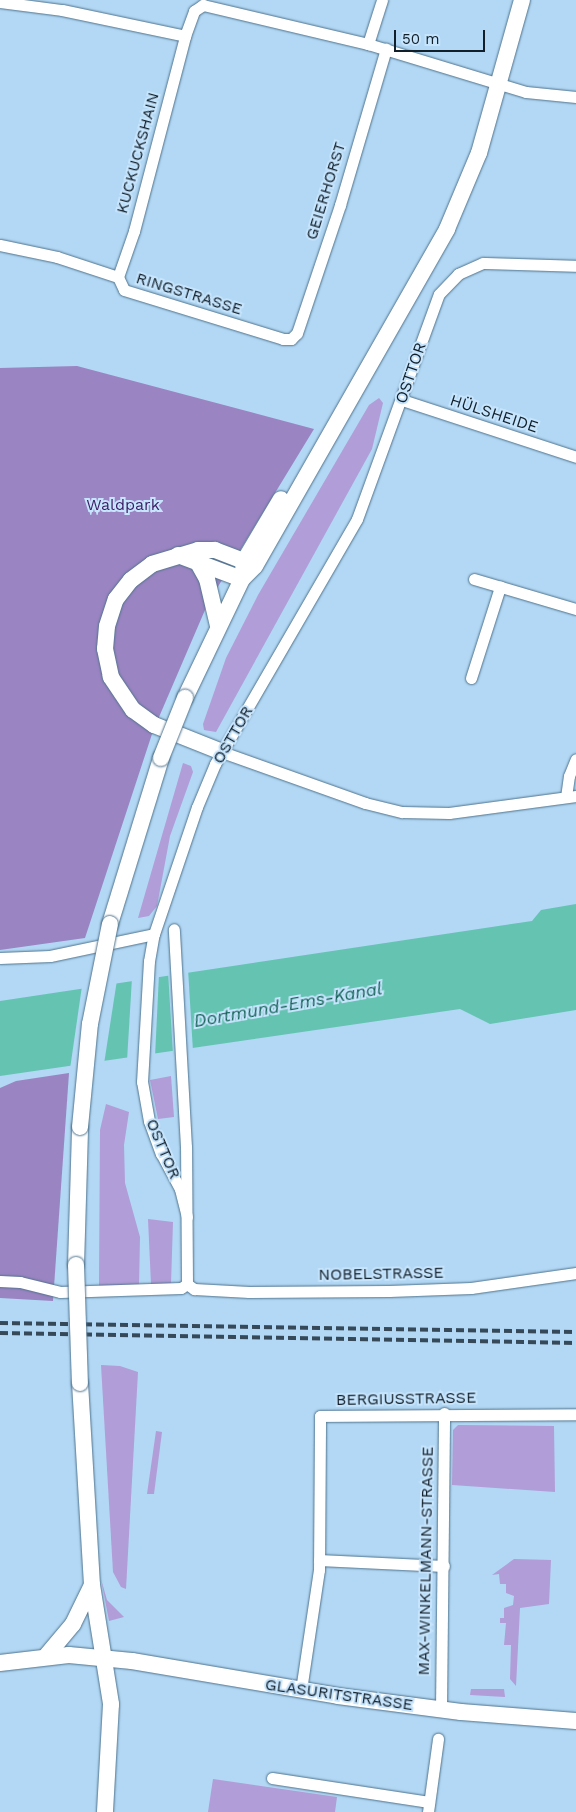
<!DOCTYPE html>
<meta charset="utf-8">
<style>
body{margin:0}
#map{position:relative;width:576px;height:1812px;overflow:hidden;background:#b2d8f5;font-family:"Work Sans",sans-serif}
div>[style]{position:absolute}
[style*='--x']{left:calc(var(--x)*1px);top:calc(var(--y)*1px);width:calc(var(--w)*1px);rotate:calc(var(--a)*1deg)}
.green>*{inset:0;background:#b19dd7}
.forest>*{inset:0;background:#9b84c2}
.water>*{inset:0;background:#65c3b2}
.pier>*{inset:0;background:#b2d8f5}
.roads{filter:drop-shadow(0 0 1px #50738d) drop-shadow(0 0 1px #50738d)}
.street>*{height:11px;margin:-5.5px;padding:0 5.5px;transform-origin:5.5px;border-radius:5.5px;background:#fff}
.secondary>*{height:16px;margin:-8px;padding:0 8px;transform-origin:8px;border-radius:8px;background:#fff}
.rail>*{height:4px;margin-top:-2px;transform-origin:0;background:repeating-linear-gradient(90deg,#364959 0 8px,transparent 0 12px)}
.bridges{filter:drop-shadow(0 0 1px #50738d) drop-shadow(0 0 1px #50738d)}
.secondary-bridge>*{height:16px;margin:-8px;padding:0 8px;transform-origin:8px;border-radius:8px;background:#fff}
span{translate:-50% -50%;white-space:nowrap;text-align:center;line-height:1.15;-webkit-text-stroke:4px #c6e4fc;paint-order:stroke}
.street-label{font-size:16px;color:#111f2a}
.park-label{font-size:16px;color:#3c1a64}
.water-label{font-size:18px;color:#146257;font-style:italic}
.scale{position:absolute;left:394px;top:30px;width:91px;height:22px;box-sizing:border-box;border:2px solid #111f2a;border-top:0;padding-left:6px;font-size:15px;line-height:18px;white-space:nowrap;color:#111f2a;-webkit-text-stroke:4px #c6e4fc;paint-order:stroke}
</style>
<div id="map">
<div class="green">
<div style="clip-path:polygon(379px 398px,383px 403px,372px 449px,216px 732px,204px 730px,203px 724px,226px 658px,258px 595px,369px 405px)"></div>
<div style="clip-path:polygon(183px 763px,191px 766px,193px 772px,170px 836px,157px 906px,149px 916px,138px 918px)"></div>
<div style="clip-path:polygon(171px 1076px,174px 1117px,158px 1119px,150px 1080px)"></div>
<div style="clip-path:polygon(106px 1104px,129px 1112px,124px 1145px,125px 1183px,140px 1237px,139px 1286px,99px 1286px,100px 1130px)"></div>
<div style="clip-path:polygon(148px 1219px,173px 1222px,171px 1284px,151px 1284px)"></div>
<div style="clip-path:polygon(101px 1365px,120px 1366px,138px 1372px,126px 1589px,121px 1587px,113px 1572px)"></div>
<div style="clip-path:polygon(458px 1425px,554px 1426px,555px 1492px,452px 1485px,453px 1430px)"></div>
<div style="clip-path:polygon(156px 1431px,162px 1432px,154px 1494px,147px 1494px)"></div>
<div style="clip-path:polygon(514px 1559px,551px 1560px,549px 1604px,520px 1608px,516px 1686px,510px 1679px,511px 1645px,504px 1645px,506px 1623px,500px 1623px,500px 1618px,504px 1618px,504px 1608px,513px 1605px,514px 1596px,506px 1593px,506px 1584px,500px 1584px,499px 1574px,492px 1575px)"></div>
<div style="clip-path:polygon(101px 1579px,107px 1600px,124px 1617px,109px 1621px)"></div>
<div style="clip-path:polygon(471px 1689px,504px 1689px,505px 1697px,470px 1695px)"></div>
<div style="clip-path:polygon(213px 1779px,337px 1797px,335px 1812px,208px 1812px)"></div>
</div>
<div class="forest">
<div style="clip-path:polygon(77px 366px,314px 429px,208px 603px,153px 731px,85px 938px,0 950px,0 368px)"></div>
<div style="clip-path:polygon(69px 1073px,53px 1301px,0 1298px,0 1088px,16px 1081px)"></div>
</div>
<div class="water">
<div style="clip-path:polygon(576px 904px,576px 1010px,490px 1024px,460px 1009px,0 1076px,0 1001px,532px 921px,541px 910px)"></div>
</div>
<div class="pier">
<div style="clip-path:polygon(188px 969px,193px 1051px,173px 1054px,168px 972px)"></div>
<div style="clip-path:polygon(159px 974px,155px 1057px,127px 1061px,132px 978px)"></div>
<div style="clip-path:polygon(117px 980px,104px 1064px,70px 1069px,82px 986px)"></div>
</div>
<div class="roads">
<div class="street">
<div style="--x:0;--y:2;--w:63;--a:7.4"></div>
<div style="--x:62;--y:10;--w:126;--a:11.9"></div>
<div style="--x:368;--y:44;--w:46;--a:-72.3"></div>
<div style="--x:0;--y:245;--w:58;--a:11.9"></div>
<div style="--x:57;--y:257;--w:64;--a:18.2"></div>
<div style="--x:118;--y:277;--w:14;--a:65"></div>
<div style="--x:124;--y:290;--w:166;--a:17.1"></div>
<div style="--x:283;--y:339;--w:8;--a:0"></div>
<div style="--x:291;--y:339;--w:8;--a:-45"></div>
<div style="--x:297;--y:333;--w:135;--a:-71.4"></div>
<div style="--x:340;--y:205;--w:163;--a:-73.6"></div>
<div style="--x:118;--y:277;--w:49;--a:-70.8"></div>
<div style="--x:134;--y:231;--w:202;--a:-75.3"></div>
<div style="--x:185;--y:36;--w:27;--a:-70"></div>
<div style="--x:194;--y:11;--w:11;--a:-34"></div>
<div style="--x:203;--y:5;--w:170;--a:13.3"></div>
<div style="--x:368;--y:44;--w:165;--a:16.9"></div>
<div style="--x:526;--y:92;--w:50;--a:5.7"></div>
<div style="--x:402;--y:400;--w:183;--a:18.1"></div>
<div style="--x:474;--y:579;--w:106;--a:16.4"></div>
<div style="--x:471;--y:678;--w:96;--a:-72.3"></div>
<div style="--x:222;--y:752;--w:152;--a:19.6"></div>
<div style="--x:365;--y:803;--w:38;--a:14"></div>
<div style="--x:402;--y:812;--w:47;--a:1.2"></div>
<div style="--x:449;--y:813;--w:128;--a:-7.6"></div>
<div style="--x:566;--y:797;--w:21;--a:-82"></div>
<div style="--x:569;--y:776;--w:18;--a:-68"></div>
<div style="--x:0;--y:958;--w:50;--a:-2.3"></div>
<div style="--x:50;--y:956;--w:106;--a:-11.9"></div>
<div style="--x:187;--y:1217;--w:29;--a:-104"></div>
<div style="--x:180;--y:1189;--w:40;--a:-118"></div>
<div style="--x:161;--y:1154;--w:35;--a:-110"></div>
<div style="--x:149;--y:1121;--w:40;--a:-100"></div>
<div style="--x:142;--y:1082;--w:121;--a:-86.7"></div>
<div style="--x:149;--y:961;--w:27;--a:-80"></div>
<div style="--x:154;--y:934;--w:134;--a:-71.3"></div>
<div style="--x:197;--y:807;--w:47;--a:-67.3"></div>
<div style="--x:215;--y:764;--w:283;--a:-59.9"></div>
<div style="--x:357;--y:519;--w:239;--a:-70"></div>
<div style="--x:439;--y:294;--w:28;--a:-46"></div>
<div style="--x:458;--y:274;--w:27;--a:-24"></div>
<div style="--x:483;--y:263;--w:93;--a:1.8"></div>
<div style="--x:0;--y:1281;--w:20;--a:3"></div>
<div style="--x:20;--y:1282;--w:41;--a:14"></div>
<div style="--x:60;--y:1292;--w:121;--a:-1.9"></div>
<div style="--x:181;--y:1288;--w:7;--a:-34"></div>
<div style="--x:187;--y:1284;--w:137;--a:-90.4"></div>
<div style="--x:186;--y:1147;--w:218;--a:-93.2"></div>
<div style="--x:187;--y:1284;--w:9;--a:36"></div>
<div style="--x:194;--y:1289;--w:55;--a:3.1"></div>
<div style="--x:249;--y:1292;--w:140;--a:-0.4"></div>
<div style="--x:389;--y:1291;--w:82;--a:-2.1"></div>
<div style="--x:471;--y:1288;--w:106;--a:-8.1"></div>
<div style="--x:319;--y:1560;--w:125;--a:2.7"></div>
<div style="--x:301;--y:1690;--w:121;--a:-81.5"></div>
<div style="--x:319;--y:1570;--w:154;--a:-89.6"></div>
<div style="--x:320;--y:1416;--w:256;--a:-0.4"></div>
<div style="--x:441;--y:1709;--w:296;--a:-89.4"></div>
<div style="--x:272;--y:1778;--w:159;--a:8.7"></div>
<div style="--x:428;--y:1812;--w:74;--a:-82.2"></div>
</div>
<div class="secondary">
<div style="--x:178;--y:555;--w:68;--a:20.6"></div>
<div style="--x:197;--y:561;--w:21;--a:61"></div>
<div style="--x:207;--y:579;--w:48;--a:76.8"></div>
<div style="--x:243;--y:572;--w:11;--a:-85"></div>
<div style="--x:244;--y:561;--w:72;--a:-59.2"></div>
<div style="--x:185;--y:698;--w:132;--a:-64.4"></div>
<div style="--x:242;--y:579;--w:18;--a:-45"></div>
<div style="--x:255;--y:566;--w:388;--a:-60.3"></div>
<div style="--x:447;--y:229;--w:82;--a:-67.2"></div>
<div style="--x:479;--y:153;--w:159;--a:-74.3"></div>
<div style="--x:222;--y:752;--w:73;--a:-158.3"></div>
<div style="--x:154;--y:725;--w:26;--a:-144"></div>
<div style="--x:133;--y:710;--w:40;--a:-124"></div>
<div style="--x:111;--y:677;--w:29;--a:-102"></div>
<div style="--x:105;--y:649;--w:23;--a:-85"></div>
<div style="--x:107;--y:626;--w:28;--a:-72"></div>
<div style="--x:116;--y:599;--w:24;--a:-52"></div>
<div style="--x:131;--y:580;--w:26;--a:-37"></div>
<div style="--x:152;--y:564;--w:48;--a:-16.9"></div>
<div style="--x:198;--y:550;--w:17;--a:0"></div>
<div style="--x:215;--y:550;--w:31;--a:21"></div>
<div style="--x:110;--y:924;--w:174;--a:-72.9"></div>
<div style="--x:76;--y:1265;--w:138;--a:-88.3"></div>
<div style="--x:80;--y:1383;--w:202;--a:86.6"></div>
<div style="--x:92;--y:1585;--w:121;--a:80.9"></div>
<div style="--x:111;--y:1704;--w:108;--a:93.2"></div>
<div style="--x:47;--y:1655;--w:40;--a:-50"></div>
<div style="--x:73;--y:1624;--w:43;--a:-64"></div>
<div style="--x:0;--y:1663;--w:69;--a:-6.6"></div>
<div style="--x:69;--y:1655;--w:63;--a:5.4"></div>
<div style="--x:132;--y:1661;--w:209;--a:9.6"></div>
<div style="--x:338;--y:1696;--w:124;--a:7.4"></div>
<div style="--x:461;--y:1712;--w:115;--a:4.5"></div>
</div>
</div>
<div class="rail">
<div style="--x:0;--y:1323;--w:576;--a:0.9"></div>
<div style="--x:0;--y:1333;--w:576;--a:0.99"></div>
</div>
<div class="bridges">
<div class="secondary-bridge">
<div style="--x:161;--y:758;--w:65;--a:-68.2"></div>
<div style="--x:80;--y:1127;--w:103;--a:-84.5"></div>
<div style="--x:90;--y:1024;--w:102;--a:-78.7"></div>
<div style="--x:76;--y:1265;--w:118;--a:88.1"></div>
</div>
</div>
<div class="street-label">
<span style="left:138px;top:153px;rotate:-75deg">KUCKUCKSHAIN</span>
<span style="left:326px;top:191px;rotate:-73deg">GEIERHORST</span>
<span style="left:189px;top:294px;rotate:17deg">RINGSTRASSE</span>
<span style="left:411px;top:373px;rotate:-71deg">OSTTOR</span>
<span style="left:494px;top:414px;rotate:18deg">HÜLSHEIDE</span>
<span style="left:233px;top:735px;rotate:-60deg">OSTTOR</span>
<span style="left:163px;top:1149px;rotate:67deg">OSTTOR</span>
<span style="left:381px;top:1274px;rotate:-1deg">NOBELSTRASSE</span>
<span style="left:406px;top:1399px;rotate:-1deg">BERGIUSSTRASSE</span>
<span style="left:426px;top:1561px;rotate:-89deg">MAX-WINKELMANN-STRASSE</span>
<span style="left:339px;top:1695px;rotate:8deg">GLASURITSTRASSE</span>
</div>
<div class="park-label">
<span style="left:123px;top:505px">Waldpark</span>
</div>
<div class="water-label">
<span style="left:288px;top:1005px;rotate:-10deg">Dortmund-Ems-Kanal</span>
</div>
<div class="scale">50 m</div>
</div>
